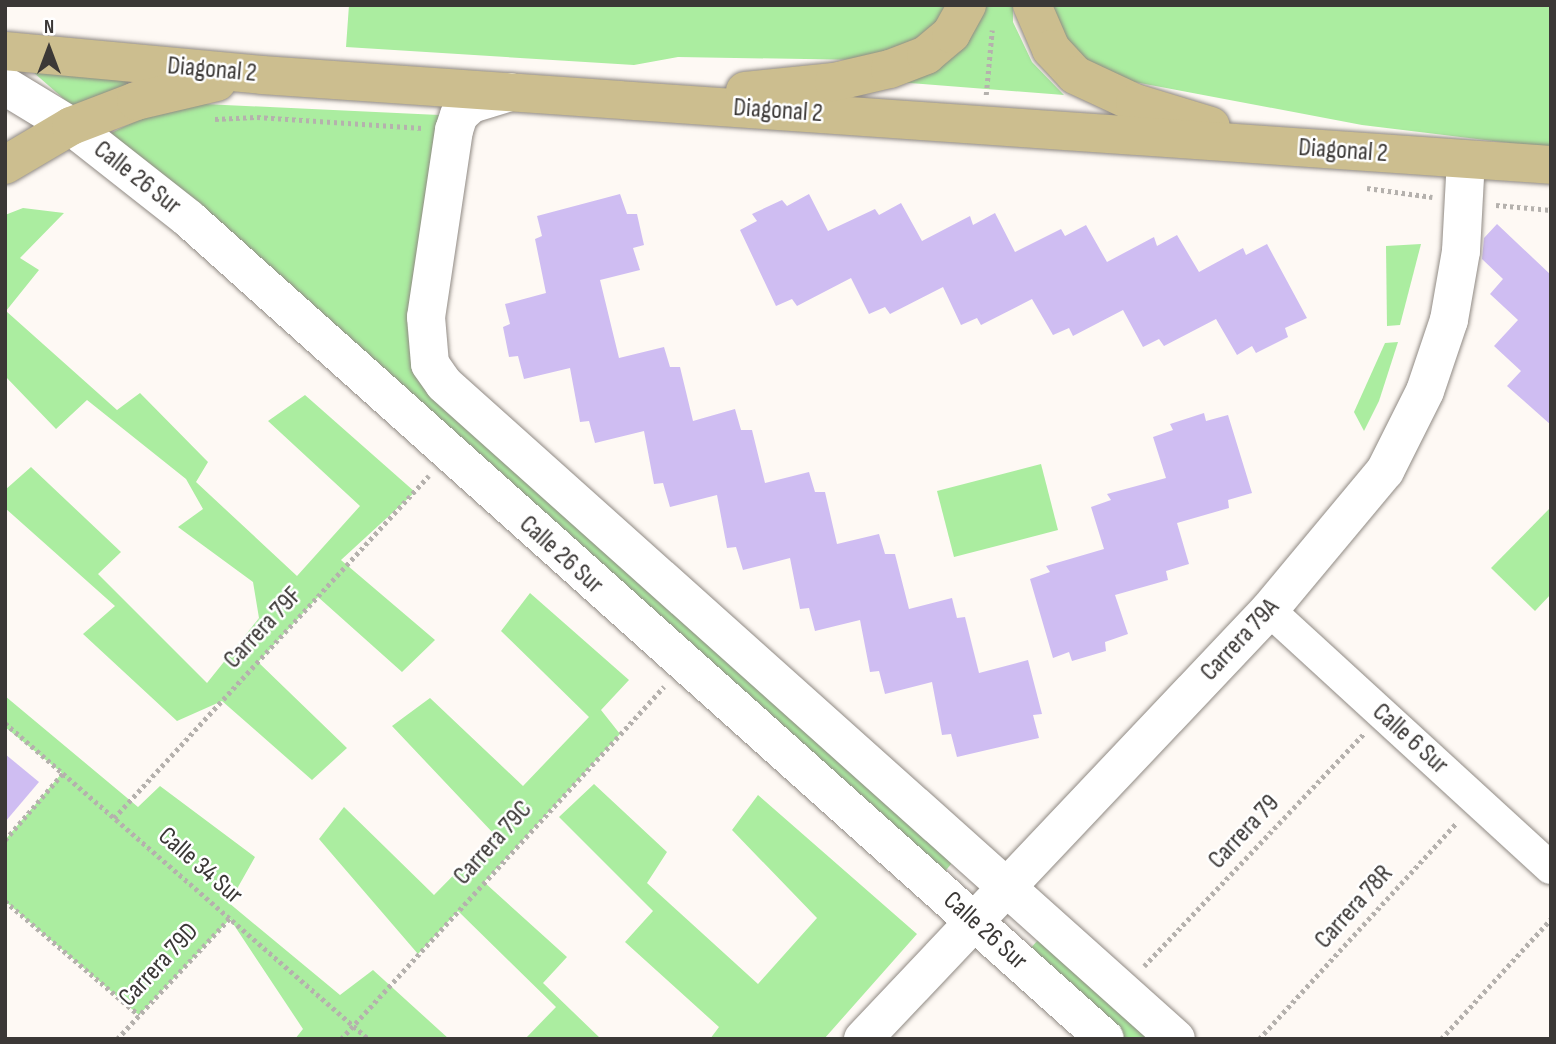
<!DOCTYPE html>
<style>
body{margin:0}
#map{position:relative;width:1556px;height:1044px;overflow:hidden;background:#fef9f4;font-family:"Sofia Sans Condensed",sans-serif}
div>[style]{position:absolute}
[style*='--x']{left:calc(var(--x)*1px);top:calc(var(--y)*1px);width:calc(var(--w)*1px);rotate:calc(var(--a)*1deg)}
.green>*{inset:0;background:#abeda0}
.building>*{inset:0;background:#cfbdf2}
.path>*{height:4.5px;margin-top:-2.25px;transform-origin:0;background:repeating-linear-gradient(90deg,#b5b1ad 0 3.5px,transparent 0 7px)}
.roads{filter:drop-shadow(0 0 2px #908a84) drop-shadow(0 0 2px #908a84)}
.street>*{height:32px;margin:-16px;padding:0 16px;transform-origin:16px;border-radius:16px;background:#fff}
.secondary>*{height:38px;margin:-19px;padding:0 19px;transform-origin:19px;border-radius:19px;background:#fff}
.primary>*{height:38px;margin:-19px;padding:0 19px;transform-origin:19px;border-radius:19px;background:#ccbe8f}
span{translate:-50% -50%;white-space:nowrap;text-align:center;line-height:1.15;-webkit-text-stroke:5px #fff;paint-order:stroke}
.street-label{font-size:26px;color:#3b3836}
.frame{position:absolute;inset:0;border:7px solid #3b3836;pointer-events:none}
.north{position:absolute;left:14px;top:14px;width:70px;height:70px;-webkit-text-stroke:5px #fff;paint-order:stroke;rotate:0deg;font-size:19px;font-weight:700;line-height:28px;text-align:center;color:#3b3836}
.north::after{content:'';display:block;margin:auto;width:24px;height:32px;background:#3b3836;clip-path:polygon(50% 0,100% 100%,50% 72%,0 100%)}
</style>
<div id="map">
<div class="green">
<div style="clip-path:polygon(349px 5px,949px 5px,938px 25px,910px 45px,863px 60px,678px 57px,634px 65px,346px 47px)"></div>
<div style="clip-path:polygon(985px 5px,1013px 5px,1013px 22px,1032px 62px,1064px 95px,897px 82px)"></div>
<div style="clip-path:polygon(1050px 5px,1551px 5px,1551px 148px,1362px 125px,1108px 77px,1079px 63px)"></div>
<div style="clip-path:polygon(25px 65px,147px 78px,72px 106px)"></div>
<div style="clip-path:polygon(204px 104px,439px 115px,412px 340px,955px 859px,943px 874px,111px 133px,142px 118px)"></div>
<div style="clip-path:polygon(23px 208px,64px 213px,20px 258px,39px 270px,6px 311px,117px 410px,140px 393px,208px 462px,196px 482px,297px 576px,360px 506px,268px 421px,305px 395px,415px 492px,341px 560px,435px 640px,402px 672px,318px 597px,258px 662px,347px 748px,312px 780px,222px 701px,177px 721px,83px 634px,115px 606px,5px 508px,5px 490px,31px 467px,121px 552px,98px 574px,207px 683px,259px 618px,253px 582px,178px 527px,203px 509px,186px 479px,87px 400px,56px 429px,5px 376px,5px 215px)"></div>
<div style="clip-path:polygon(1421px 244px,1400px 325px,1387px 326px,1386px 246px)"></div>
<div style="clip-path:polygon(1398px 342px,1379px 401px,1364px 431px,1354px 412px,1385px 343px)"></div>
<div style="clip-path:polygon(1041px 464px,1058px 530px,954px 557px,937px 491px)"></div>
<div style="clip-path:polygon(1551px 507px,1551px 594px,1535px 611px,1491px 568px)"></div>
<div style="clip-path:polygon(530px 593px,629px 680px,601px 710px,620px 734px,484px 882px,567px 957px,543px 983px,601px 1039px,525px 1039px,556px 1007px,458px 911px,418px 954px,319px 839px,344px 807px,434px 895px,494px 834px,392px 726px,430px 698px,523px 786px,589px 717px,501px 631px)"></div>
<div style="clip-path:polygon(5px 696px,138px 807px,160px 786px,255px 857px,229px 903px,340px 995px,373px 970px,449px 1039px,295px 1039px,303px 1029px,230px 919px,139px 1015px,5px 901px,5px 840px,62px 773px,5px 727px)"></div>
<div style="clip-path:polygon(594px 784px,667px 852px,647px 883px,758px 984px,817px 918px,732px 830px,758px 795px,917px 934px,824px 1039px,710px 1039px,719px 1027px,625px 942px,653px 911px,559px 817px)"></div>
<div style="clip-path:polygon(1038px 940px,1149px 1039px,1125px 1039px,1027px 952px)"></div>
</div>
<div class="building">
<div style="clip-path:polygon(620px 194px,627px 214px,637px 214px,644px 245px,633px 248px,640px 270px,600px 280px,619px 358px,664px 347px,670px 367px,680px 367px,693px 421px,735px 409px,741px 430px,752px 430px,765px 483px,809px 472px,815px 492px,825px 492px,837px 544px,879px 534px,885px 554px,895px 554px,909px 609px,952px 598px,957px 618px,965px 617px,979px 673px,1028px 660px,1042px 714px,1033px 715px,1039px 738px,957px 757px,951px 734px,942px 735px,932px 682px,885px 694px,879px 671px,870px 672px,860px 620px,815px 631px,809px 608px,800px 609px,790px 558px,743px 570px,736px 547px,727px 548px,717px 495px,670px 507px,663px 483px,654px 484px,644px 431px,595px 443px,589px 421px,580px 422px,570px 368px,524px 379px,518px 356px,509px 357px,503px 327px,510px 324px,505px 304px,546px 293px,535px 239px,542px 236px,537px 216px)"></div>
<div style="clip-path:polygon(809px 194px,828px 231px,875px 209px,879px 215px,901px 203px,922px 241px,970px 216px,973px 225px,995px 213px,1015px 252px,1061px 229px,1065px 236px,1086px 225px,1107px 262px,1154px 237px,1157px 246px,1177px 235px,1199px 272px,1243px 248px,1246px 255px,1267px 244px,1307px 318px,1285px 328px,1288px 337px,1256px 353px,1252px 346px,1237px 355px,1216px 319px,1164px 346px,1159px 339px,1143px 347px,1123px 310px,1073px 336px,1069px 328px,1053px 335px,1032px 299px,981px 325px,977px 318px,961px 325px,943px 287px,890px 314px,885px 307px,869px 314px,851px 278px,797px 306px,792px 299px,776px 306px,740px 230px,757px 221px,752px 214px,782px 200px,787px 206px)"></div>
<div style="clip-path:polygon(1497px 224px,1551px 275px,1551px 425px,1507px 386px,1521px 371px,1494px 346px,1518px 320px,1490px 294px,1503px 279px,1482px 259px,1484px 238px)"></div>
<div style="clip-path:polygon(1204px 413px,1206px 421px,1228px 415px,1252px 493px,1228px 500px,1229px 508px,1177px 523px,1189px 564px,1166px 571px,1168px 580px,1115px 595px,1128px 634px,1105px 642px,1106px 651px,1072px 661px,1069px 652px,1053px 658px,1030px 579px,1050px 572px,1046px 566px,1104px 549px,1091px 507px,1111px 500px,1107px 494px,1166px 478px,1153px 437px,1173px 430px,1170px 424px)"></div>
<div style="clip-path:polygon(5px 754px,39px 782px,5px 822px)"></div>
</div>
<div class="path">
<div style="--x:986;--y:95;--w:65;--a:-84.7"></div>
<div style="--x:215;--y:119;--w:42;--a:-2.7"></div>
<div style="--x:257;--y:117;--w:166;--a:3.8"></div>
<div style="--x:1367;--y:188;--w:66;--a:7.9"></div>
<div style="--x:1496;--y:205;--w:55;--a:5.2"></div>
<div style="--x:5;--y:723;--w:482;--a:41"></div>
<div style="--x:114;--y:818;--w:465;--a:-47.4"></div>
<div style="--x:5;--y:840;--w:89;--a:-49.1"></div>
<div style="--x:5;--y:901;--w:176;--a:40.4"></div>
<div style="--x:1144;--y:966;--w:320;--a:-46.6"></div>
<div style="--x:117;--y:1039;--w:166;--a:-47"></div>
<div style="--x:341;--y:1039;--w:478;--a:-47.5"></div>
<div style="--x:1259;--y:1039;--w:294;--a:-47.6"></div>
<div style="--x:1441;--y:1039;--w:163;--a:-47.5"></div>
</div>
<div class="roads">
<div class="street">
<div style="--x:1269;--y:610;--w:382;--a:42.5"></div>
</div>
<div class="secondary">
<div style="--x:5;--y:86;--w:77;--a:31.2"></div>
<div style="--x:71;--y:126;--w:150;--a:38.2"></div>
<div style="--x:189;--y:219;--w:1229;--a:41.83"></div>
<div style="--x:510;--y:92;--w:41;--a:162.9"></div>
<div style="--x:471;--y:104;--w:16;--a:137"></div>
<div style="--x:459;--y:115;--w:16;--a:108"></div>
<div style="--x:454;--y:130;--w:189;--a:98.5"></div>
<div style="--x:426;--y:317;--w:47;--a:85.1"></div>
<div style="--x:430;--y:364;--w:24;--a:55"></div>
<div style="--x:444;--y:384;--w:982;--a:41.82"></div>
<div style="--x:863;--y:1039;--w:591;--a:-46.58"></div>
<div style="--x:1269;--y:610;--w:181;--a:-50.2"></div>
<div style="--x:1385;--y:471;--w:89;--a:-63.4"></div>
<div style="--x:1425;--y:391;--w:75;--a:-71.3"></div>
<div style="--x:1449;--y:320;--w:70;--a:-80.1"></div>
<div style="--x:1461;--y:251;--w:91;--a:-86.9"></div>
</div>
<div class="primary">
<div style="--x:1032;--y:5;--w:48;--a:66.6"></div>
<div style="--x:1051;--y:49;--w:35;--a:47"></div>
<div style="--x:1075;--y:75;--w:66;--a:25"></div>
<div style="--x:1135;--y:103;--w:79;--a:16.8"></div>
<div style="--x:5;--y:51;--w:258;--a:5.3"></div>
<div style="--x:262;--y:75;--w:1292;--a:3.99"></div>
<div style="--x:745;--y:91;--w:89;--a:-5.8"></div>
<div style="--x:834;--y:82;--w:57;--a:-13.1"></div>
<div style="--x:890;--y:69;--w:39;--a:-21"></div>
<div style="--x:926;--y:55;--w:33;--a:-40"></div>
<div style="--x:951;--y:34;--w:33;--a:-61"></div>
<div style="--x:5;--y:165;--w:77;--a:-30.6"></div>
<div style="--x:71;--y:126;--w:70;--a:-21"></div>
<div style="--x:136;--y:101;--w:83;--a:-13.2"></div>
</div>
</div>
<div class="street-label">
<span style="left:212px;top:70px;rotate:5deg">Diagonal 2</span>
<span style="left:778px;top:111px;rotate:4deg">Diagonal 2</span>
<span style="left:1343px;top:151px;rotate:4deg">Diagonal 2</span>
<span style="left:137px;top:178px;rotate:38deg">Calle 26 Sur</span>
<span style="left:561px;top:555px;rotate:42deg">Calle 26 Sur</span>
<span style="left:263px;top:628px;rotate:-47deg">Carrera 79F</span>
<span style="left:1240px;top:640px;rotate:-47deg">Carrera 79A</span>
<span style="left:1410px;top:739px;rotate:42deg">Calle 6 Sur</span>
<span style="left:1244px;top:832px;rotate:-47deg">Carrera 79</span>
<span style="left:493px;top:843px;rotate:-48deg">Carrera 79C</span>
<span style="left:200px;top:866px;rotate:41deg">Calle 34 Sur</span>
<span style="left:1354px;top:907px;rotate:-48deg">Carrera 78R</span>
<span style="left:985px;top:931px;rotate:42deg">Calle 26 Sur</span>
<span style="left:159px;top:965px;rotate:-47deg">Carrera 79D</span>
</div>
<div class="frame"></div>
<div class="north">N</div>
</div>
